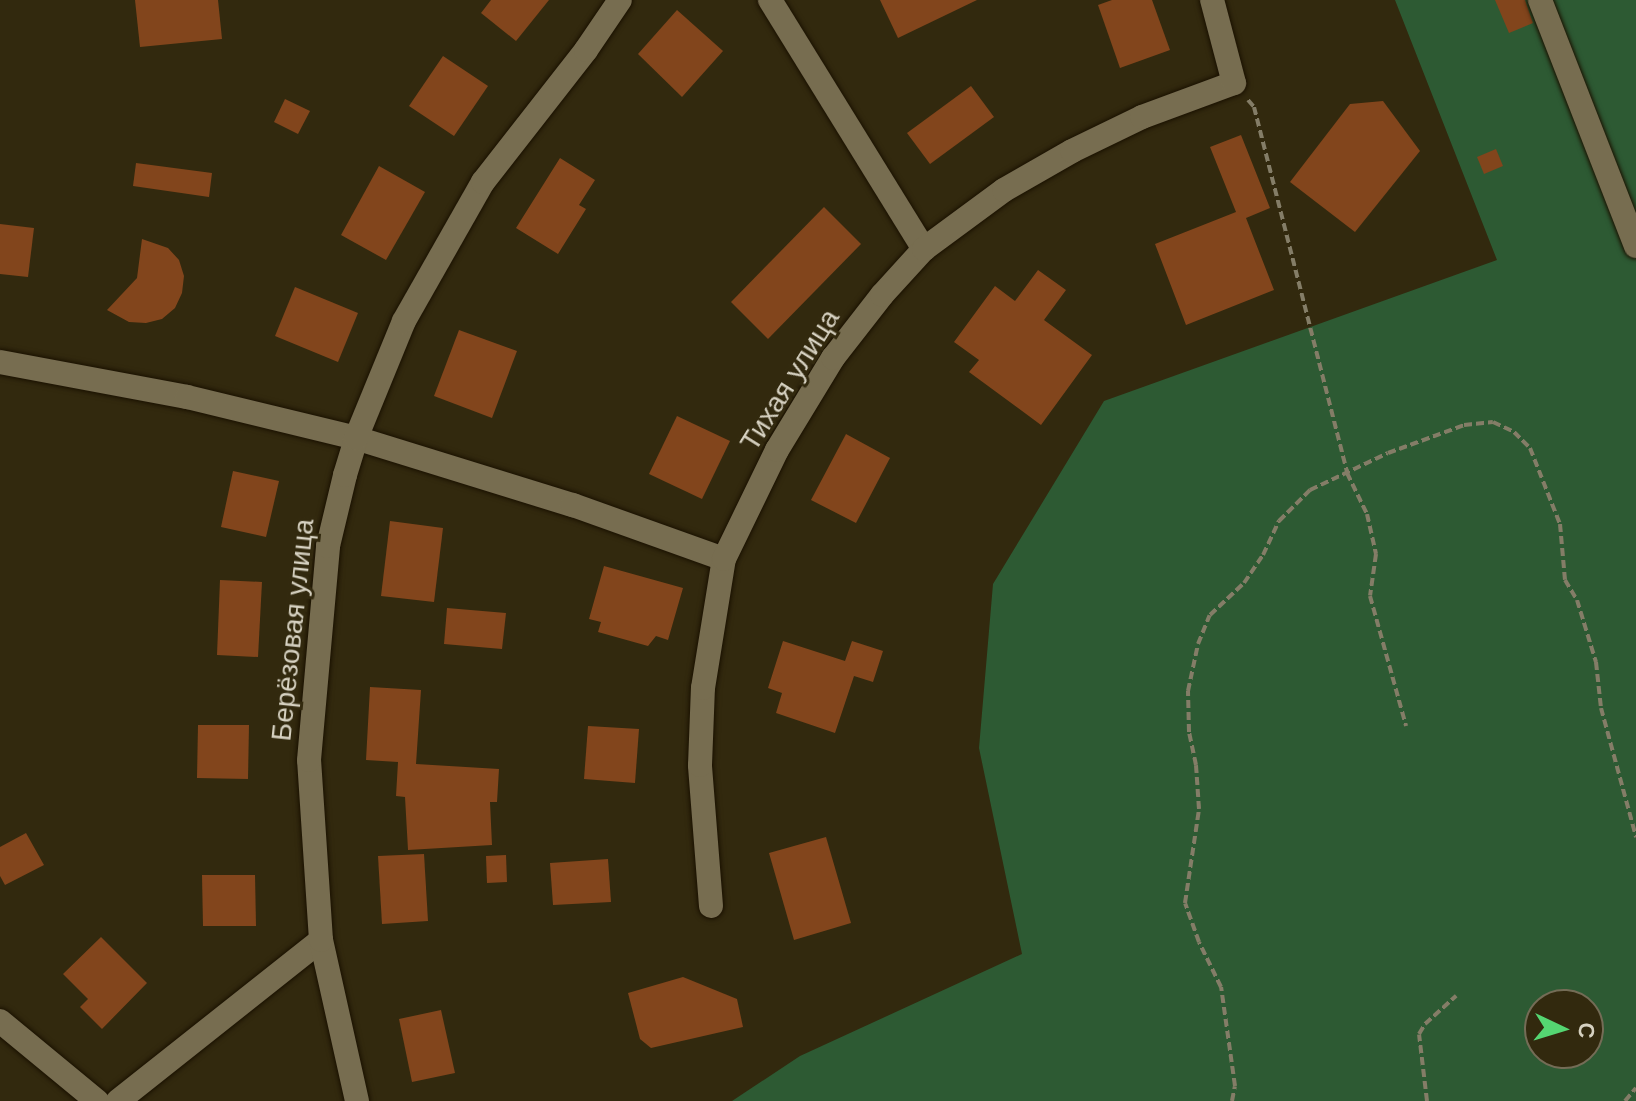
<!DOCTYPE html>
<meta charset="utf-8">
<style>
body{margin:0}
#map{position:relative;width:1636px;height:1101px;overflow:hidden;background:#32290e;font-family:Helvetica,sans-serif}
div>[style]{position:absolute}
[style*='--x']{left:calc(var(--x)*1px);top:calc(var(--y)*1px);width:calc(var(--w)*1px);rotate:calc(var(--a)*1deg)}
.green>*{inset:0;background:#2d5a33}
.building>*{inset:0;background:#82451c}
.path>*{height:4px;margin-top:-2px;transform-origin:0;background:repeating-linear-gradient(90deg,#847d67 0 8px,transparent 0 12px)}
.roads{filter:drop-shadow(0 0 2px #1a1100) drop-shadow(0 0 2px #1a1100)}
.minor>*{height:24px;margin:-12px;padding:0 12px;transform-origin:12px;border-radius:12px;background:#776d50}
span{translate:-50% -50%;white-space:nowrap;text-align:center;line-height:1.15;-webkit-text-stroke:6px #32290e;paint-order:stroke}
.street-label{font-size:28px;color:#d6d1c1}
.north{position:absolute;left:1524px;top:989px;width:80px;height:80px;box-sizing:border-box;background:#32290e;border:2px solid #746c56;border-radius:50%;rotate:94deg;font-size:22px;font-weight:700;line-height:32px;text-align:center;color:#d6d1c1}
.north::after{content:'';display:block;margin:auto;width:28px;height:36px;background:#55d672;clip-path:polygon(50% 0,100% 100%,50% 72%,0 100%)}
</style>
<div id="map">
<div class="green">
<div style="clip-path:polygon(evenodd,1395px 0,1636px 0,1636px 1101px,732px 1101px,800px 1056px,1022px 954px,979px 748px,993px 584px,1104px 401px,1497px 260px,1395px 0,1540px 1005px,1588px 1005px,1588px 1053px,1540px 1053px,1540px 1005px)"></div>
</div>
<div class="building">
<div style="clip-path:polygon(135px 0,218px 0,222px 39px,140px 47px)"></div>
<div style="clip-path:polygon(491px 0,549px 0,516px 41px,481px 13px)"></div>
<div style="clip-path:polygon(880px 0,977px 0,898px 38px)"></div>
<div style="clip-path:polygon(1112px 0,1152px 0,1170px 50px,1120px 68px,1098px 5px)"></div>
<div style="clip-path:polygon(1495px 0,1525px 0,1533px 23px,1509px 33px)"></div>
<div style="clip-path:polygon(677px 10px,723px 51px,682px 97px,638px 54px)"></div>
<div style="clip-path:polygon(443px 56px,488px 86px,454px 136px,409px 106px)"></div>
<div style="clip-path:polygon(971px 86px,994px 117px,930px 164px,907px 133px)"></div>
<div style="clip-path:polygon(285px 99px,310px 111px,298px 134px,274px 122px)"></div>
<div style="clip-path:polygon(1383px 101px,1420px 151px,1355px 232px,1290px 182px,1350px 104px)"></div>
<div style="clip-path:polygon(1241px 135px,1270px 208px,1246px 218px,1274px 290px,1186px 325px,1155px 244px,1236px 212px,1210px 147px)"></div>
<div style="clip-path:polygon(1496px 149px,1503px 166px,1484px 174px,1477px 157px)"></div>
<div style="clip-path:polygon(560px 158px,595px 180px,579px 205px,586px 209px,558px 254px,516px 228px)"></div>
<div style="clip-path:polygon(136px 163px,212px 173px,209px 197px,133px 186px)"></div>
<div style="clip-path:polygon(379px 166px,425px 192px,386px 260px,341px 235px)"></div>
<div style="clip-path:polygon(824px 207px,861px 244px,768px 339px,731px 302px)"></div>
<div style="clip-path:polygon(0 224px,34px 228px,28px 277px,0 274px)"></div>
<div style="clip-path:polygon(142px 239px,168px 248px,179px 260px,184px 276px,182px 293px,175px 308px,162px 319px,146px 323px,129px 322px,107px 310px,137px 278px)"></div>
<div style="clip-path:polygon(1038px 270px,1066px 290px,1044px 320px,1092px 355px,1041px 425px,969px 372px,979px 360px,954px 342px,995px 286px,1015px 301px)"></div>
<div style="clip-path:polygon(295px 287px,358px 313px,338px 362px,275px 336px)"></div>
<div style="clip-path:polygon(459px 330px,517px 351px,492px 418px,434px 396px)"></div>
<div style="clip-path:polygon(677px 416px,730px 441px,702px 499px,649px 474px)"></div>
<div style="clip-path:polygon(846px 434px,890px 458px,856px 523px,811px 500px)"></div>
<div style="clip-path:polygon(233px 471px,279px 481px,266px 537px,221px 527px)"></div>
<div style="clip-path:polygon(390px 521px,443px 528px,434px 602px,381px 596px)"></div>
<div style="clip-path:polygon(604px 566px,683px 588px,668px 640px,656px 636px,648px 646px,598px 632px,601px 622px,589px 619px)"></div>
<div style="clip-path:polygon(220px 580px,262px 582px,258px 657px,217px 655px)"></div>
<div style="clip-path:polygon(447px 608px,506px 613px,502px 649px,444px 644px)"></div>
<div style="clip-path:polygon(783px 641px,845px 661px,852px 641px,883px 651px,873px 682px,854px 676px,835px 733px,776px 713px,782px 693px,768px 688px)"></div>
<div style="clip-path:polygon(370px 687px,421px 690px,416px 764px,499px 769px,497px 802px,490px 802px,492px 845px,408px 850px,405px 797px,396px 796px,398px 762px,366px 760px)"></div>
<div style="clip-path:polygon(198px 725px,249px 725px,248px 779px,197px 778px)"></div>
<div style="clip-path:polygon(588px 726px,639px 729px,635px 783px,584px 779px)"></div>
<div style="clip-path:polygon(26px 833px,44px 865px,5px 885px,0 876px,0 847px)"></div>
<div style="clip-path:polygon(826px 837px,851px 923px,794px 940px,769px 853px)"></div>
<div style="clip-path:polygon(424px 854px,428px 921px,382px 924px,378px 856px)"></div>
<div style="clip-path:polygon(506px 855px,507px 882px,487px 883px,486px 856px)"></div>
<div style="clip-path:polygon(608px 859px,611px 902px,553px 905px,550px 863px)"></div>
<div style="clip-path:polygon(202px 875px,255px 875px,256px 926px,203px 926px)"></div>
<div style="clip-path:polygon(101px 937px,147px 983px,102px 1029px,80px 1007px,88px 999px,63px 974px)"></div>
<div style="clip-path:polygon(683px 977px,737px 999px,743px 1027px,651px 1048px,640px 1039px,628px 993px)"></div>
<div style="clip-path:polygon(441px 1010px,455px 1073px,412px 1082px,399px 1019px)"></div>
</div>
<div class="path">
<div style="--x:1248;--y:100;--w:9;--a:49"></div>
<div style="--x:1254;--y:107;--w:378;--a:75.7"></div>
<div style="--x:1347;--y:473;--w:46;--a:64"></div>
<div style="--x:1367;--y:514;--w:41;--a:77.3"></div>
<div style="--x:1376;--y:554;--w:42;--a:98.1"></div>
<div style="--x:1370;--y:596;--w:135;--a:74.5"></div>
<div style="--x:1232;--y:1101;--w:15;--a:-79"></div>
<div style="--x:1235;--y:1086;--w:100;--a:-98"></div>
<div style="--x:1221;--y:987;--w:50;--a:-116.1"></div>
<div style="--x:1199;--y:942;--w:41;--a:-109.7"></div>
<div style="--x:1185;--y:903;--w:95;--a:-81.5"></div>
<div style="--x:1199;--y:809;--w:44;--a:-93.9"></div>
<div style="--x:1196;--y:765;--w:34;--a:-102"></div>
<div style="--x:1189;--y:732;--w:41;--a:-91.4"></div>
<div style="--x:1188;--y:691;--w:48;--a:-78"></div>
<div style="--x:1198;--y:644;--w:31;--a:-68"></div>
<div style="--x:1210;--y:615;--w:47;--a:-43.3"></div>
<div style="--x:1244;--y:583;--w:34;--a:-56"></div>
<div style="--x:1263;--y:555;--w:38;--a:-65"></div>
<div style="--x:1279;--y:521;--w:44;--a:-45"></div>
<div style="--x:1310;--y:490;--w:86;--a:-25.4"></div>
<div style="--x:1388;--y:453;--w:81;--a:-20.2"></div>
<div style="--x:1464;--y:425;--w:29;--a:-6"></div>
<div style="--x:1493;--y:422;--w:23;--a:25"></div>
<div style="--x:1514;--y:432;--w:23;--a:45"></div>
<div style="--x:1530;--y:448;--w:82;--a:68.5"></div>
<div style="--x:1560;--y:524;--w:56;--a:84.9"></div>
<div style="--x:1565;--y:580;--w:23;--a:59"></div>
<div style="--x:1577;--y:600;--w:65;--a:73"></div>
<div style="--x:1596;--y:662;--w:46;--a:83.8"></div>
<div style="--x:1601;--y:708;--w:134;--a:74.8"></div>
<div style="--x:1427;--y:1101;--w:67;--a:-96.8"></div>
<div style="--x:1419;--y:1034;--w:12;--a:-59"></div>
<div style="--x:1425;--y:1024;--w:42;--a:-42.1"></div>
<div style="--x:1625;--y:1101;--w:17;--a:-50"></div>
</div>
<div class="roads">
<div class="minor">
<div style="--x:770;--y:0;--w:293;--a:58.3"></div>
<div style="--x:1540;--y:0;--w:264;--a:68.7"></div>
<div style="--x:0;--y:362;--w:190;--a:10.6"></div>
<div style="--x:187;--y:397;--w:174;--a:13.6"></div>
<div style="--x:356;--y:438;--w:227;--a:17.2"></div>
<div style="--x:573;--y:505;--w:160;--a:19.7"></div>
<div style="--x:711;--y:906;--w:141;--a:-94.5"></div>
<div style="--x:700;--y:765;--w:77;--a:-87.8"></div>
<div style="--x:703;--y:688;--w:131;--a:-80.8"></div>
<div style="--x:724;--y:559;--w:121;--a:-64.1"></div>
<div style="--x:777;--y:450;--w:108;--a:-58.7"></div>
<div style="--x:833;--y:358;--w:80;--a:-52.1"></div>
<div style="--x:882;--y:295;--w:62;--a:-47.6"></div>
<div style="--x:924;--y:249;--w:99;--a:-36.4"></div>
<div style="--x:1004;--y:190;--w:78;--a:-29.8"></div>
<div style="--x:1072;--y:151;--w:78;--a:-25.9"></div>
<div style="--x:1142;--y:117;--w:98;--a:-20.3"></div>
<div style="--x:1234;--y:83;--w:86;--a:-104.8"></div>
<div style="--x:0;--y:1021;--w:126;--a:39.5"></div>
<div style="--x:118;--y:1101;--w:259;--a:-38.4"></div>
<div style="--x:357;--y:1101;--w:165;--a:-102.6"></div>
<div style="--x:321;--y:940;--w:180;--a:-93.8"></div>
<div style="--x:309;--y:760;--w:215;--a:-84.9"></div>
<div style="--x:328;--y:546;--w:73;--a:-76.5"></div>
<div style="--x:345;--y:475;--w:39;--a:-73"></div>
<div style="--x:356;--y:438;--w:126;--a:-67.7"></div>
<div style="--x:404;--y:321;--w:160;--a:-60.4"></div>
<div style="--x:483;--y:182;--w:167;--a:-52"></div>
<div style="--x:586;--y:50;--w:60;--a:-55.8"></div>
</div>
</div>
<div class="street-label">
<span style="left:790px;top:380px;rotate:-58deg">Тихая улица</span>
<span style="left:293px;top:630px;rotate:-84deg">Берёзовая улица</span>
</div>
<div class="north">С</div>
</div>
